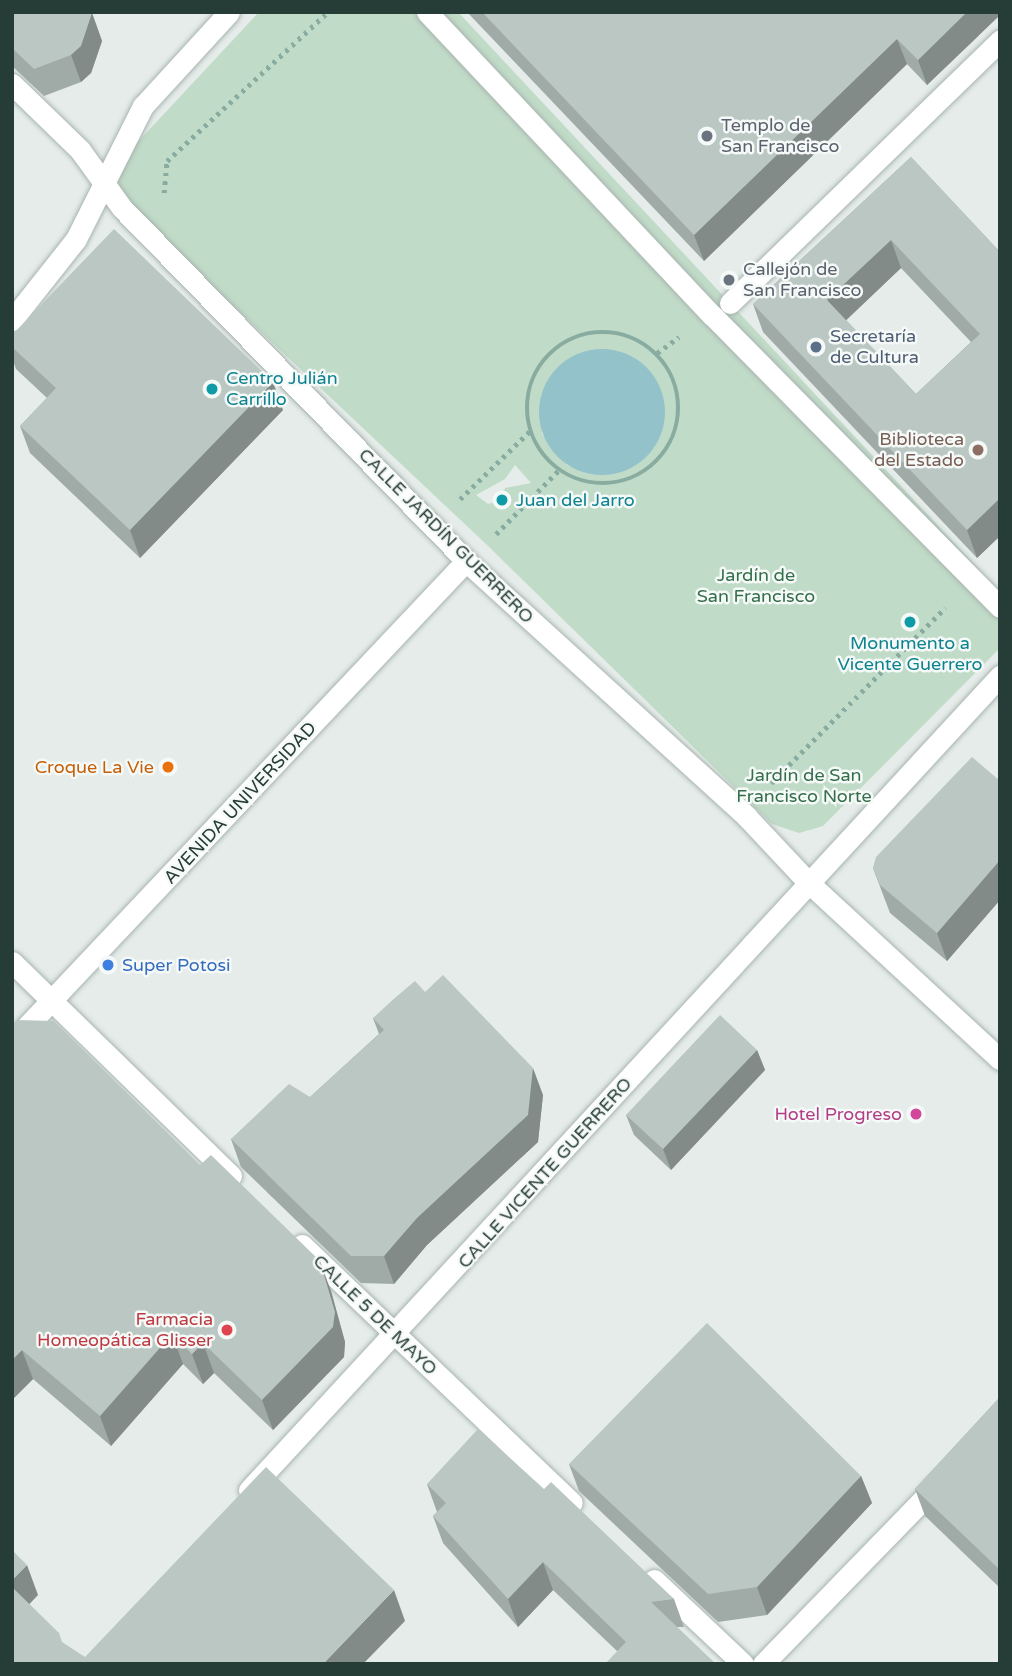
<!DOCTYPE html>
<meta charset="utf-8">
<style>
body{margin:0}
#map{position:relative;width:1012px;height:1676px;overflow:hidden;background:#e5ece9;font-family:"Varela Round",sans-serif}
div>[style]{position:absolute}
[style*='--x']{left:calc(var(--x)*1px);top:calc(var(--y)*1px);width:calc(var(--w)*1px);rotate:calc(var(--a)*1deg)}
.green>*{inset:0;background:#c0dbc7}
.water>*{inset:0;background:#93c2ca}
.round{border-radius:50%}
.path>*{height:4.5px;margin-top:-2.25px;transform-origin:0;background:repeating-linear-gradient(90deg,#89aca1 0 3.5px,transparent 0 8.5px)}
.path>.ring{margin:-2.25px;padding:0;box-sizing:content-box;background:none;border:4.5px solid #89aca1;border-radius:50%}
.roads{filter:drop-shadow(0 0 2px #a8b4b0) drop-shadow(0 0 2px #a8b4b0)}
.pedestrian>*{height:21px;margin:-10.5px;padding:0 10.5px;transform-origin:10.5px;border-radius:10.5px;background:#fff}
.minor>*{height:21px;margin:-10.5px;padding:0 10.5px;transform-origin:10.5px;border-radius:10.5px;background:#fff}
.wall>*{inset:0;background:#a0aba7}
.shaded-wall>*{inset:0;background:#828b88}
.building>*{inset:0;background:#bac7c2}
.dots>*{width:19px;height:19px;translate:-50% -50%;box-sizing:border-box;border:4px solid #f5f9f7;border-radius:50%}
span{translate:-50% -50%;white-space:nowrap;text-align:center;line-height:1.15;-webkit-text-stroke:5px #f5f9f7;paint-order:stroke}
.worship-label{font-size:18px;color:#5b616d}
.left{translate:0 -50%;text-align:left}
.service-label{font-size:18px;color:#4e5e75}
.culture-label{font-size:18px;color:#0d838f}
.education-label{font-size:18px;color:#785e54}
.right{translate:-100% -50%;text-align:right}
.street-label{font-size:18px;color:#263c36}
.park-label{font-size:18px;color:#356e4b}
.food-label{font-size:18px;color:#c56008}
.shop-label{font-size:18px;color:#366cbe}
.hotel-label{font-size:18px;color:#b23c85}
.health-label{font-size:18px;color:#be3a42}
.frame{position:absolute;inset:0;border:14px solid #263c36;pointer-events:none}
</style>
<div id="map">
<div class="green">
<div style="clip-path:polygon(evenodd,259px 12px,458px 12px,1000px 592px,1000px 648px,823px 826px,799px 833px,772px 824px,486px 544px,126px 205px,118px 181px,121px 160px,259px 12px,541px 394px,643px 460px,605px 475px,567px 465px,542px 434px,541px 394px,259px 12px,515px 465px,531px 483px,505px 488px,502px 500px,488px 504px,476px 495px,505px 479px,515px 465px)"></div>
</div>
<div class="water">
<div class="round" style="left:539px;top:349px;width:126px;height:126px"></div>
</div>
<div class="path">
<div style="--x:164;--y:193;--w:32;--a:-85"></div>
<div style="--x:167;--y:161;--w:219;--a:-42.8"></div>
<div class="ring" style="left:527px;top:332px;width:147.5px;height:147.5px"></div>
<div style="--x:657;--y:353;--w:27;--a:-36"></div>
<div style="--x:460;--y:499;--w:98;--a:-44.2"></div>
<div style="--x:496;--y:534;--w:90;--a:-45.5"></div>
<div style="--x:771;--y:783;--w:247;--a:-45.2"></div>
</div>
<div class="roads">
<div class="pedestrian">
<div style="--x:427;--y:12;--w:416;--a:46.8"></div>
<div style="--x:712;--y:315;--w:410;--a:45.4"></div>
<div style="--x:730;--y:303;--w:377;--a:-44.2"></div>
</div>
<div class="minor">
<div style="--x:12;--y:84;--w:95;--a:44.1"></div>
<div style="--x:80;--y:150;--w:72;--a:54.1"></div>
<div style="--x:122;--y:208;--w:493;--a:45.7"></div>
<div style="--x:466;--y:561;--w:379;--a:42.3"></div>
<div style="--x:746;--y:816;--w:92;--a:46.8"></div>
<div style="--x:809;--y:883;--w:260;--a:42.7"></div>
<div style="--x:12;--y:320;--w:103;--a:-51.7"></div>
<div style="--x:76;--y:239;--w:149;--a:-63.3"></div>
<div style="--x:143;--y:106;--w:127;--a:-47.5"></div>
<div style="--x:12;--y:962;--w:306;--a:44.3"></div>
<div style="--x:12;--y:1042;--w:661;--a:-46.65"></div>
<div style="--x:302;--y:1245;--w:373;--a:43.7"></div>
<div style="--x:249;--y:1490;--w:1108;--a:-47.31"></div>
<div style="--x:654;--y:1580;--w:122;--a:43.3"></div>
<div style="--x:763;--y:1664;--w:254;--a:-45.8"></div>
</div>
</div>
<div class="wall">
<div style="clip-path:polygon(12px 12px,92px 13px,102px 41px,91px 73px,81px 82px,44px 96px,12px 66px)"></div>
<div style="clip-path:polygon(467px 12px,1000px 12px,1000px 15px,927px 85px,907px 64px,704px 261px)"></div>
<div style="clip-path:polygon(evenodd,911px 157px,1000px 252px,1000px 536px,977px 558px,763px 332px,753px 304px,911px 157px,901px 268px,971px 342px,916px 394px,846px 320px,901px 268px)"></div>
<div style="clip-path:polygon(12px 335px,283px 410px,140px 558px,30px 453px,20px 426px,47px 398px,16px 369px,12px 358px)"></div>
<div style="clip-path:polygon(1000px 781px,1000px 900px,947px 961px,890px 913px,873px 868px)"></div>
<div style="clip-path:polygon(425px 992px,543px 1095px,538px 1142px,427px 1245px,394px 1284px,361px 1283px,241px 1167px,231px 1139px,310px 1097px,379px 1034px,373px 1018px)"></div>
<div style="clip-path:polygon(12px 1025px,331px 1291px,345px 1342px,344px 1357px,273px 1430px,214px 1373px,203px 1384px,183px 1364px,111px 1446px,33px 1379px,12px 1400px)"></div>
<div style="clip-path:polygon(757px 1050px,765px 1070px,671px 1170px,634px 1135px,626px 1115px)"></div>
<div style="clip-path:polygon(1000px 1397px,1000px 1588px,925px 1516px,915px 1489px)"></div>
<div style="clip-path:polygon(569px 1464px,861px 1476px,872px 1503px,767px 1615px,718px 1622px,579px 1491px)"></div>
<div style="clip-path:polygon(427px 1484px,544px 1489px,674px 1599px,684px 1627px,678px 1627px,617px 1651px,553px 1590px,518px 1627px,443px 1543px,433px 1516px,437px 1512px)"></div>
</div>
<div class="shaded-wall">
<div style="clip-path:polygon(967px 12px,1000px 12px,1000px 15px,927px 85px,918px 60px)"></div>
<div style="clip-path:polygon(92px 13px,102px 41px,91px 73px,81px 82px,71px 55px)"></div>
<div style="clip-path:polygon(897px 39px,907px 64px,704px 261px,694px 235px)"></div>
<div style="clip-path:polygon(891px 240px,901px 268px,838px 328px,827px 300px)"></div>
<div style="clip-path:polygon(273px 382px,283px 410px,140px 558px,130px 530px)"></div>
<div style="clip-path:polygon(1000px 498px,1000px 536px,977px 558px,967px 530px)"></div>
<div style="clip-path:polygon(1000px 860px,1000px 900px,947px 961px,937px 933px)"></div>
<div style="clip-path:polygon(757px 1050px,765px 1070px,671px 1170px,663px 1149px)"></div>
<div style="clip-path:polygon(533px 1068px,543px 1095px,538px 1142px,427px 1245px,394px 1284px,384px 1256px)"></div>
<div style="clip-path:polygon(320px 1261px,331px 1291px,345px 1342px,344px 1357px,273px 1430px,262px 1400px)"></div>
<div style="clip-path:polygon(172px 1334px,183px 1364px,111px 1446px,100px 1416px)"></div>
<div style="clip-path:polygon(203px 1343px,214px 1373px,203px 1384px,192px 1354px)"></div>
<div style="clip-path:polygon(22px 1350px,33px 1379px,12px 1400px,12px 1360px)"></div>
<div style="clip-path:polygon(861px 1476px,872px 1503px,767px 1615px,757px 1587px)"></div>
<div style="clip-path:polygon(543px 1562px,553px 1590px,518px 1627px,508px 1599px)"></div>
<div style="clip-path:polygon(27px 1565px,38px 1595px,20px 1614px,12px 1593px,12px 1580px)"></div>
<div style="clip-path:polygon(394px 1590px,405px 1621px,363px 1664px,323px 1664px)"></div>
</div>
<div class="building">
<div style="clip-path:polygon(12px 12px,92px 12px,92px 13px,81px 46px,71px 55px,34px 69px,12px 48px)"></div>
<div style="clip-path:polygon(482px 12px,967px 12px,918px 60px,897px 39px,694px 235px)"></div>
<div style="clip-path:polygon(evenodd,911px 157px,1000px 252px,1000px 498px,967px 530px,753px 304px,911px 157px,891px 240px,980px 334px,916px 394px,827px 300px,891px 240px)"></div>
<div style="clip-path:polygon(114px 229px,273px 382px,130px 530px,20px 426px,56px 388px,12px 347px,12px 335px)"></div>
<div style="clip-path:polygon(972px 757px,1000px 781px,1000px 860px,937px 933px,880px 885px,873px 868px,876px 857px)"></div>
<div style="clip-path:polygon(443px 975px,533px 1068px,528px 1115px,417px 1218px,384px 1256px,351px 1256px,231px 1139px,289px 1084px,310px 1097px,384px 1030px,373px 1018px,396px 997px,415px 981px,425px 992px)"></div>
<div style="clip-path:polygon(720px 1015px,757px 1050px,663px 1149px,626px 1115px)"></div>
<div style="clip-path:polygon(17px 1020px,54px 1021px,200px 1165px,211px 1155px,320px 1261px,335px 1312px,333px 1327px,262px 1400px,203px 1343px,192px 1354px,172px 1334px,100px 1416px,22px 1350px,12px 1360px,12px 1025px)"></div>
<div style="clip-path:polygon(707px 1323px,861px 1476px,757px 1587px,708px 1594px,569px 1464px)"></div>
<div style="clip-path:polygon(1000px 1397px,1000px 1570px,915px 1489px)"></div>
<div style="clip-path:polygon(478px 1429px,544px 1489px,551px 1482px,674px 1599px,651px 1602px,716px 1664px,605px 1664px,626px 1642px,543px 1562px,508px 1599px,433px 1516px,446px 1503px,427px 1484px)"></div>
<div style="clip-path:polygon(266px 1467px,394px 1590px,323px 1664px,12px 1664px,12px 1587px,59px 1633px,62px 1642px,85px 1657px)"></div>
<div style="clip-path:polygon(12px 1550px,27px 1565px,12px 1580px)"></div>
</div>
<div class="dots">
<div style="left:707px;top:136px;background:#6b7280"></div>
<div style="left:729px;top:280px;background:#6b7280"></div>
<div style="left:816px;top:347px;background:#5c6f8a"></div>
<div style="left:212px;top:389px;background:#0f9aa8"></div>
<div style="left:978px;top:450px;background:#8d6e63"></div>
<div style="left:502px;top:500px;background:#0f9aa8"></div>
<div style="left:910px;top:622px;background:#0f9aa8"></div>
<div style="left:168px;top:767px;background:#e8710a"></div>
<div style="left:108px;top:965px;background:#3f7fe0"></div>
<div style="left:916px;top:1114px;background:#d1479c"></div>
<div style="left:227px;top:1330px;background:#e0444e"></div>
</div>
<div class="worship-label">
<span class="left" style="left:721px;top:136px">Templo de<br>San Francisco</span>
<span class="left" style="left:743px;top:280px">Callejón de<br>San Francisco</span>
</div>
<div class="service-label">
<span class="left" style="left:830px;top:347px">Secretaría<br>de Cultura</span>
</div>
<div class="culture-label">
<span class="left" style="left:226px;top:389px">Centro Julián<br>Carrillo</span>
<span class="left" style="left:516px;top:500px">Juan del Jarro</span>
<span style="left:910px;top:654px">Monumento a<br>Vicente Guerrero</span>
</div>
<div class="education-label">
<span class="right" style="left:964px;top:450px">Biblioteca<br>del Estado</span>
</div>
<div class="street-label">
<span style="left:446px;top:536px;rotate:45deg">CALLE JARDÍN GUERRERO</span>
<span style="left:240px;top:803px;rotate:-47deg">AVENIDA UNIVERSIDAD</span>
<span style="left:545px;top:1173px;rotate:-48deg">CALLE VICENTE GUERRERO</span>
<span style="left:375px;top:1315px;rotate:44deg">CALLE 5 DE MAYO</span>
</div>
<div class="park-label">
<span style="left:756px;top:586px">Jardín de<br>San Francisco</span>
<span style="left:804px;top:786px">Jardín de San<br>Francisco Norte</span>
</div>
<div class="food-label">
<span class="right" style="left:154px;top:767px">Croque La Vie</span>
</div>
<div class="shop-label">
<span class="left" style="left:122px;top:965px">Super Potosi</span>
</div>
<div class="hotel-label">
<span class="right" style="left:902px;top:1114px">Hotel Progreso</span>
</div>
<div class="health-label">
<span class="right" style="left:213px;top:1330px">Farmacia<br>Homeopática Glisser</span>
</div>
<div class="frame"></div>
</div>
